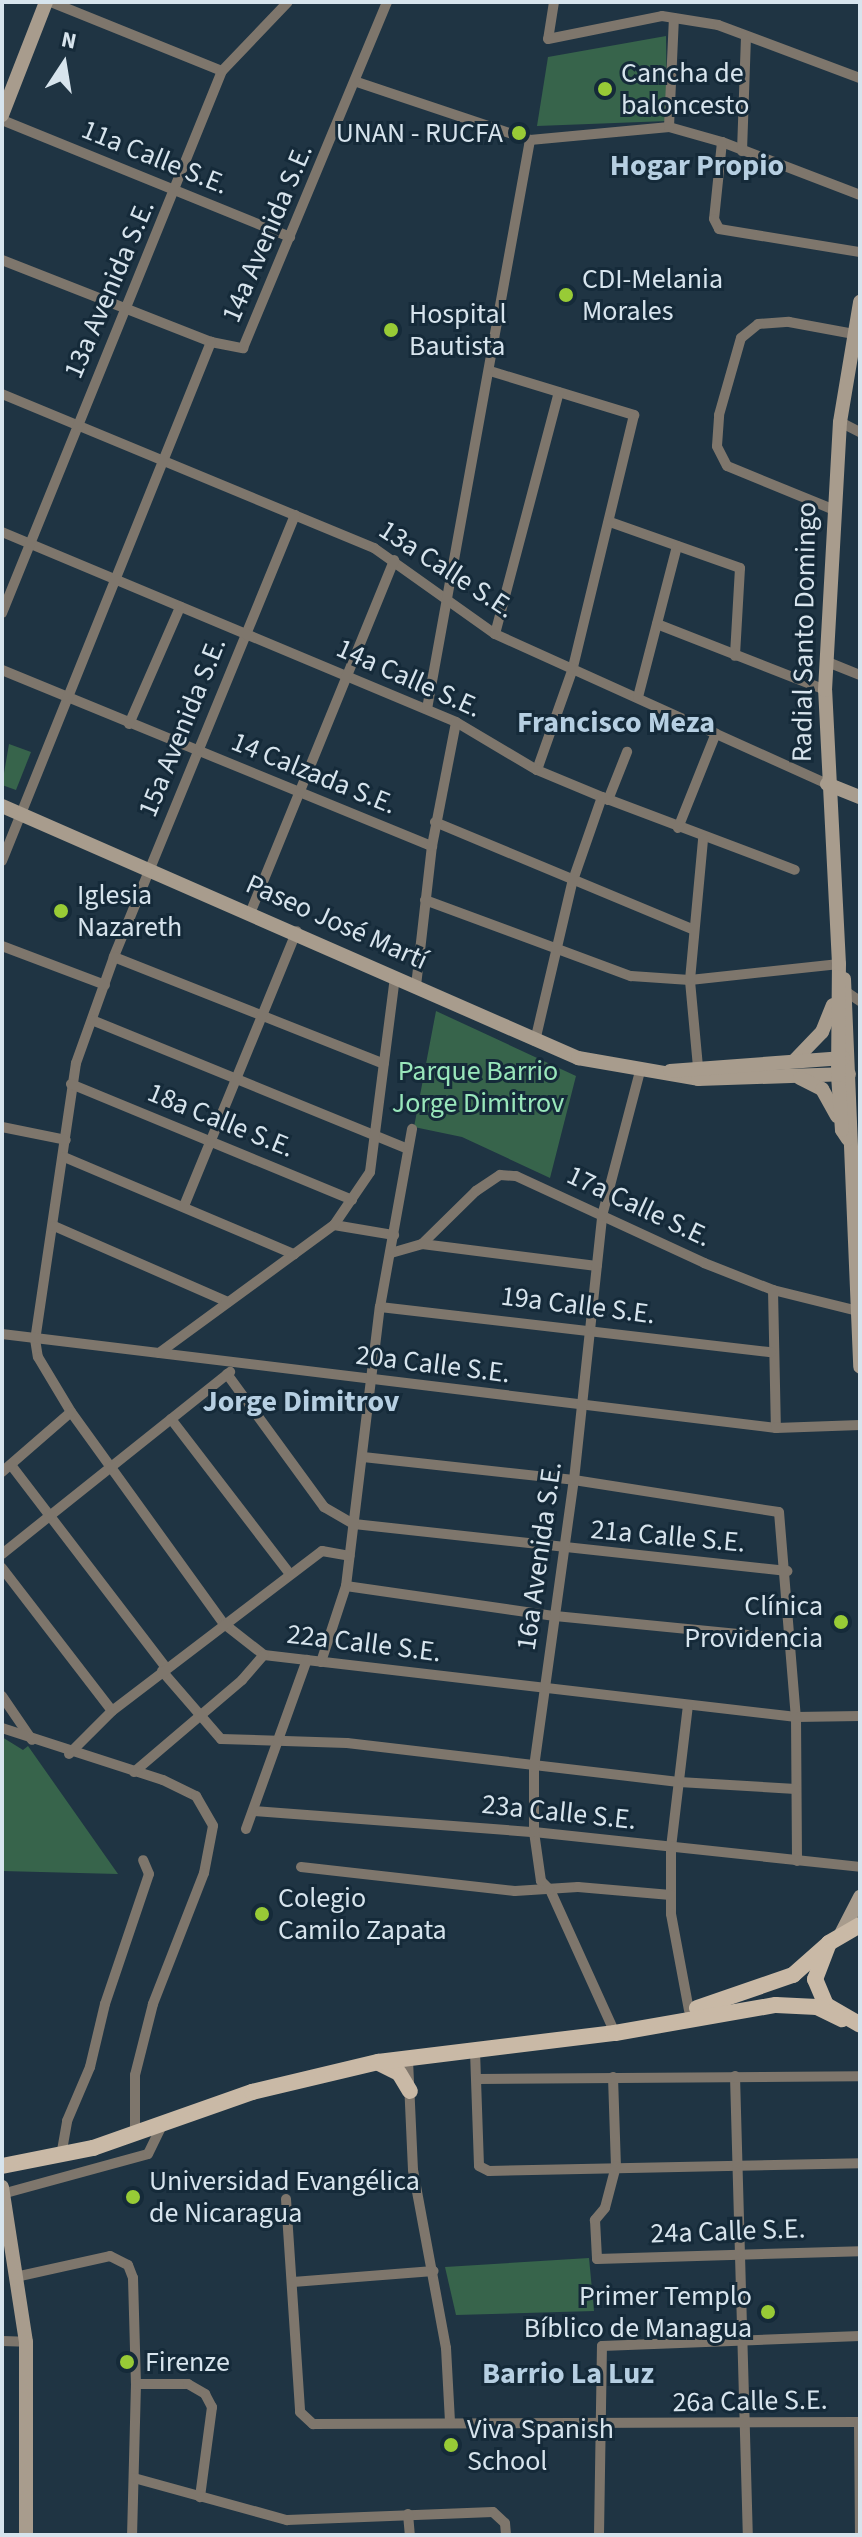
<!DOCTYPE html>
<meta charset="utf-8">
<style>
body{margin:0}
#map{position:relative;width:862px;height:2537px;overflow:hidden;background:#1f3443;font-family:"Source Sans 3",sans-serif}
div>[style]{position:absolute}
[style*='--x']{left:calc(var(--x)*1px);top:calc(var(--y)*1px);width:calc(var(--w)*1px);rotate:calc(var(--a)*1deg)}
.green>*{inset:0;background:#37644b}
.street>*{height:10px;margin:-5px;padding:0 5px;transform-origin:5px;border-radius:5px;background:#7e766c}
.secondary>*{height:14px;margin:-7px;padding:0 7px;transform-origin:7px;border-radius:7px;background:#a89c8d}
.primary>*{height:16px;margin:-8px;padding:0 8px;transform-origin:8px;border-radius:8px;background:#c9b9a6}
.dots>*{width:22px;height:22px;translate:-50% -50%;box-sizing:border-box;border:4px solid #152a39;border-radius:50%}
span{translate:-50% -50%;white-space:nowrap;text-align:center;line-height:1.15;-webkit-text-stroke:6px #152a39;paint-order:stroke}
.poi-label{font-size:28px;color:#d7e4ed}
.left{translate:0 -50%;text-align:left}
.right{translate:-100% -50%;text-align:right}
.street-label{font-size:28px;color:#d7e4ed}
.park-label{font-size:28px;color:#99e7bb}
.neighbourhood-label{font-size:30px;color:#b6cfe2;font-weight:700}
.frame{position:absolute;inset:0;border:4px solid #d7e4ed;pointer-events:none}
.north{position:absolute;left:24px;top:24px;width:80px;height:80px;-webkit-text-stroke:6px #152a39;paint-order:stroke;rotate:12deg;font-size:22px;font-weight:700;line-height:32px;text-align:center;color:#d7e4ed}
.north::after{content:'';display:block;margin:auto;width:28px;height:36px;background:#d7e4ed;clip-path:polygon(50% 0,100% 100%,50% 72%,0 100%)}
</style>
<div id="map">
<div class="green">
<div style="clip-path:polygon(666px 36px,667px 121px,537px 126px,548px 57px)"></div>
<div style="clip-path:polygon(9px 744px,31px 752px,16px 790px,2px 785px)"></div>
<div style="clip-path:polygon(436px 1011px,576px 1076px,550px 1178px,462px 1137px,414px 1127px)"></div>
<div style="clip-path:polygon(2px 1737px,23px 1750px,28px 1746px,118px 1874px,2px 1871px)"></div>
<div style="clip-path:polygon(589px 2258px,594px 2311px,456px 2315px,445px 2267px)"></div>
</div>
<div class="street">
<div style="--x:51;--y:2;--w:184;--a:22"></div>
<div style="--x:554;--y:2;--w:37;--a:99"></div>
<div style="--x:548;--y:39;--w:116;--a:-11.4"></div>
<div style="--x:662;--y:16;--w:57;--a:9.1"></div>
<div style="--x:718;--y:25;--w:152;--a:20.5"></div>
<div style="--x:357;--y:82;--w:182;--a:18.5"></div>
<div style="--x:530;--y:140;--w:140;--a:-5.3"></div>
<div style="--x:669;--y:127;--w:55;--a:15.8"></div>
<div style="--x:722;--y:142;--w:148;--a:21"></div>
<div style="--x:2;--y:120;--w:311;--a:22.1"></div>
<div style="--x:669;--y:127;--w:109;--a:-87.4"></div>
<div style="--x:722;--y:142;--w:77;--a:95.9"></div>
<div style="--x:714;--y:219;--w:11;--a:63"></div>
<div style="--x:719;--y:229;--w:143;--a:9.3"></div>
<div style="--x:742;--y:151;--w:115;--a:-88"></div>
<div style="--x:2;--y:260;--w:225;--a:21.4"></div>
<div style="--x:211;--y:342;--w:33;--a:11"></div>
<div style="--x:243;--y:348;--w:375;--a:-67.4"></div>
<div style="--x:490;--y:371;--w:151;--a:17"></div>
<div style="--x:634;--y:415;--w:263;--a:103.6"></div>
<div style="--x:572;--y:671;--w:105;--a:109.5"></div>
<div style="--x:2;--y:394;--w:403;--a:22.5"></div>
<div style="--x:374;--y:548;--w:148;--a:35.4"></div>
<div style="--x:495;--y:634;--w:364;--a:24.3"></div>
<div style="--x:840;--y:422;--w:22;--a:27"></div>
<div style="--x:832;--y:509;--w:113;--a:-157.7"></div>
<div style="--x:727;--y:466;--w:22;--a:-117"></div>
<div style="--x:717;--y:446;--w:31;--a:-86"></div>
<div style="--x:719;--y:415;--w:80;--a:-74.1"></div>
<div style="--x:741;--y:338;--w:22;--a:-39"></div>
<div style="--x:758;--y:324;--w:31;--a:-4"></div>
<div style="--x:789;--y:322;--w:66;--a:10.5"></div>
<div style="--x:295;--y:515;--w:478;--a:112.3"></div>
<div style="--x:114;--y:957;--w:113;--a:109.7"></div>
<div style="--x:76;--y:1063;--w:279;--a:98.4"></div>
<div style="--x:35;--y:1339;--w:18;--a:81"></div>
<div style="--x:38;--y:1357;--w:64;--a:59"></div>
<div style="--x:71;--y:1412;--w:260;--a:54.2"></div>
<div style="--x:223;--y:1623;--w:52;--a:38"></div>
<div style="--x:264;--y:1655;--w:536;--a:6.65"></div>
<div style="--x:796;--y:1717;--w:64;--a:-0.9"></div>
<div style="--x:610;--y:522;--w:138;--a:19.5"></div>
<div style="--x:740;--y:568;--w:88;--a:93.3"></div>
<div style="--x:2;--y:532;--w:492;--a:22.7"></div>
<div style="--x:456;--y:722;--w:94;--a:30.7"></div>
<div style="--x:537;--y:770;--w:70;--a:22.6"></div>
<div style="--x:602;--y:797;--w:206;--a:20.7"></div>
<div style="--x:2;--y:613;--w:585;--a:-67.91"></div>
<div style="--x:222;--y:71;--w:95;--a:-46.3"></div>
<div style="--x:657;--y:624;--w:180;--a:21.4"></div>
<div style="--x:495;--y:634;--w:250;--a:-75.2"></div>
<div style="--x:825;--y:661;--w:38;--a:22"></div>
<div style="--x:2;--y:670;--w:465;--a:22.3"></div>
<div style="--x:638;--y:697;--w:156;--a:-75.5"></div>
<div style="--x:427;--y:709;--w:578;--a:-79.74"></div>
<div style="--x:129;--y:724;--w:128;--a:-66.4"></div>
<div style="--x:608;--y:800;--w:52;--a:-68.4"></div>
<div style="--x:435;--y:822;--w:278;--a:22.6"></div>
<div style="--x:678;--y:828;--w:102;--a:-68.2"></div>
<div style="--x:2;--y:861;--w:560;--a:-68.07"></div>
<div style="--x:425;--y:900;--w:220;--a:20.3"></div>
<div style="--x:631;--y:976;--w:59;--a:3.9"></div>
<div style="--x:690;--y:980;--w:150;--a:-6.1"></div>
<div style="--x:251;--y:911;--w:379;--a:-67.8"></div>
<div style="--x:2;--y:946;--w:110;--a:20.7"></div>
<div style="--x:114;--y:957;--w:290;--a:21.6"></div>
<div style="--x:416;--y:986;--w:141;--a:-83.5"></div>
<div style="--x:432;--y:846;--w:126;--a:-79"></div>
<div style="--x:845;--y:991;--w:18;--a:34"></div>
<div style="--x:92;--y:1020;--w:339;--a:22.2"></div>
<div style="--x:535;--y:1041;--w:162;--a:-76.8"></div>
<div style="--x:572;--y:883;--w:91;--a:-70.8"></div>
<div style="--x:698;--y:1067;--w:87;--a:-95.3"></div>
<div style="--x:690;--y:980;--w:142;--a:-84.7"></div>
<div style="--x:71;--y:1084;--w:304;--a:22.4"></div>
<div style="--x:2;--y:1127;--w:65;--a:11.5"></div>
<div style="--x:64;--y:1157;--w:250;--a:22.9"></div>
<div style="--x:184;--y:1206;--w:297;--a:-67.7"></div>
<div style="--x:334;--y:1225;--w:61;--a:9.5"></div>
<div style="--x:54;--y:1226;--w:190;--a:23.6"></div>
<div style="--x:422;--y:1244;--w:76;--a:-44.5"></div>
<div style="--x:476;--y:1191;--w:29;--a:-34"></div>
<div style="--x:500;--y:1175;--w:16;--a:4"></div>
<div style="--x:516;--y:1176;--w:207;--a:24.8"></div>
<div style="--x:704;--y:1263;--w:74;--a:21.4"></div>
<div style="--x:773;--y:1290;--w:88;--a:13.9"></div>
<div style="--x:391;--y:1253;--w:32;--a:-16"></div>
<div style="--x:422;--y:1244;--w:176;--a:7.2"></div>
<div style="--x:773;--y:1290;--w:138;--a:88.8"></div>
<div style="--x:380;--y:1307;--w:394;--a:6.6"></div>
<div style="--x:2;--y:1334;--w:780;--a:6.92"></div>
<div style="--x:776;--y:1428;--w:84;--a:-2"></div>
<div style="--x:159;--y:1353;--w:217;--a:-36.2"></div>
<div style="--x:334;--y:1225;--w:64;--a:-55.8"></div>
<div style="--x:370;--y:1172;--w:197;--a:-82.7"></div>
<div style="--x:227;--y:1374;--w:165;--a:53.9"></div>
<div style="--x:324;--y:1507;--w:34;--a:30"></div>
<div style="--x:354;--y:1524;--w:436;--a:6.2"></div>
<div style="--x:171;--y:1419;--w:195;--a:52.5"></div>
<div style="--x:363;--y:1457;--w:212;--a:6.2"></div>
<div style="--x:574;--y:1480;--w:207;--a:8.9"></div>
<div style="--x:779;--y:1512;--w:206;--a:85.3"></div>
<div style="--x:796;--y:1717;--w:144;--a:89.6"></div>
<div style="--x:11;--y:1465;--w:255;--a:52.6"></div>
<div style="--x:2;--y:1472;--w:91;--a:-41"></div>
<div style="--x:2;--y:1554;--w:292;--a:-38.6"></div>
<div style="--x:2;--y:1568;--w:180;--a:52.4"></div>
<div style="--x:346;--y:1586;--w:211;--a:8.2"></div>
<div style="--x:555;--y:1616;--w:236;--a:5.6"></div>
<div style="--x:321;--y:1662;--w:80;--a:-71.8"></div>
<div style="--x:346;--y:1586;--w:281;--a:-83.1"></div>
<div style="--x:380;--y:1307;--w:181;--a:-79.8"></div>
<div style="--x:162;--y:1671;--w:90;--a:49.1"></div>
<div style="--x:221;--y:1739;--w:126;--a:1.8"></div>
<div style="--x:347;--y:1743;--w:334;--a:6.7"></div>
<div style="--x:679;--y:1782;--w:117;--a:3.4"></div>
<div style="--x:2;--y:1696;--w:53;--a:55.7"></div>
<div style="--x:688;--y:1705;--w:144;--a:96.8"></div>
<div style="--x:671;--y:1848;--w:66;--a:90"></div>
<div style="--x:671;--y:1914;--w:98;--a:79.4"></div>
<div style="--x:2;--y:1728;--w:169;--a:17.9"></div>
<div style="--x:163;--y:1780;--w:37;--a:26"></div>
<div style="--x:196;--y:1796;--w:34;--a:60"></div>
<div style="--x:213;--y:1826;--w:48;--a:100.8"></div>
<div style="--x:204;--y:1873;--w:141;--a:111.3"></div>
<div style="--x:153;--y:2004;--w:73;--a:104.2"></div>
<div style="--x:135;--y:2075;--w:59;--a:90"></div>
<div style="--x:69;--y:1754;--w:61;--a:-45"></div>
<div style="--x:112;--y:1711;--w:264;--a:-37.3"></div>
<div style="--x:322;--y:1551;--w:28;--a:10"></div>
<div style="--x:134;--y:1772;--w:142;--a:-40.4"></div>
<div style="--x:242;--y:1680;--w:33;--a:-49"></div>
<div style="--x:253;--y:1811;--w:282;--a:4.3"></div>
<div style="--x:534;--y:1832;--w:328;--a:6.1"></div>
<div style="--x:246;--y:1829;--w:180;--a:-70.2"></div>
<div style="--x:301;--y:1867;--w:215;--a:6.4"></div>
<div style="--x:515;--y:1891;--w:63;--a:-3.6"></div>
<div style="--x:578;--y:1887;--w:93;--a:4.9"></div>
<div style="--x:615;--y:2033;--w:157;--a:-114.4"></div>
<div style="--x:550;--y:1890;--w:13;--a:-135"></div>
<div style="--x:541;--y:1881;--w:49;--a:-98.1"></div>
<div style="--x:534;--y:1832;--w:65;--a:-90"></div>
<div style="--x:534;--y:1767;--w:290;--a:-82.1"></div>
<div style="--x:574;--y:1480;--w:265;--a:-83.9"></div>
<div style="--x:602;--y:1216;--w:150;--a:-75.3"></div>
<div style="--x:475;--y:2051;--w:115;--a:88"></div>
<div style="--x:479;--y:2166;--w:11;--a:27"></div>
<div style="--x:489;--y:2171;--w:371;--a:-1.2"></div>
<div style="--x:408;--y:2060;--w:110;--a:87.4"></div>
<div style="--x:413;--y:2170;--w:181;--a:79.5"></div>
<div style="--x:446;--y:2348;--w:74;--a:86.9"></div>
<div style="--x:735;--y:2076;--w:459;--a:88.4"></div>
<div style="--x:613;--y:2077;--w:89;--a:88.1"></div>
<div style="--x:616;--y:2166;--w:43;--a:104.7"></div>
<div style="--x:605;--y:2208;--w:16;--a:130"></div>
<div style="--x:595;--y:2220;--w:39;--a:87"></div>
<div style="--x:597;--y:2259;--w:263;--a:-1.7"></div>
<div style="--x:477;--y:2079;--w:383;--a:-0.4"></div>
<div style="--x:61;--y:2156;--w:36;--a:-80"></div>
<div style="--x:67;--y:2121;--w:59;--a:-66.9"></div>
<div style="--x:90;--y:2067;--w:65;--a:-76.6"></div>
<div style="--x:105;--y:2004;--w:137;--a:-71.3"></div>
<div style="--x:149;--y:1874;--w:15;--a:-113"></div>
<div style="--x:2;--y:2194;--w:151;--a:-15.3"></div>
<div style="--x:148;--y:2154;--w:32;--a:-64"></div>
<div style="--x:286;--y:2199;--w:213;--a:86.2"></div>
<div style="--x:300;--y:2412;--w:18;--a:43"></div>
<div style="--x:313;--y:2424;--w:547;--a:-0.21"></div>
<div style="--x:20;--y:2276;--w:92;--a:-12.5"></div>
<div style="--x:110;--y:2256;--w:20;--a:27"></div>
<div style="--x:128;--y:2265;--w:14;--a:69"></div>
<div style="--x:133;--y:2278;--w:106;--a:88.4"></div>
<div style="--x:136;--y:2384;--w:151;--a:91.5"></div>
<div style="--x:293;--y:2282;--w:141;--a:-4.5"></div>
<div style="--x:2;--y:2341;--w:24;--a:2"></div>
<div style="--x:136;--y:2384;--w:52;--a:0"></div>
<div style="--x:188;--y:2384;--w:20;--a:30"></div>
<div style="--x:205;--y:2394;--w:15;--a:62"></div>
<div style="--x:212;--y:2407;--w:91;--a:97.6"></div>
<div style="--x:859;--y:2423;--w:112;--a:89.5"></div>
<div style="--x:134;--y:2478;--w:159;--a:15.4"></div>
<div style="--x:287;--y:2520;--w:206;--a:-2.2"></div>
<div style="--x:493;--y:2512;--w:16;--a:43"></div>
<div style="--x:505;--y:2523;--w:12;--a:85"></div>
<div style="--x:408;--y:2514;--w:21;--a:85"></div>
<div style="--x:599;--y:2535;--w:189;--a:-89.1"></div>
<div style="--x:602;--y:2346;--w:258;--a:-2.2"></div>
</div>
<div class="secondary">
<div style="--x:2;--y:115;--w:121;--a:-68.7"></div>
<div style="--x:827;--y:784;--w:35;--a:22"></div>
<div style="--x:2;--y:806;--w:629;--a:23.63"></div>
<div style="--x:578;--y:1058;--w:122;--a:9.9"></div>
<div style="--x:698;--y:1079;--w:151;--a:-1.9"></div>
<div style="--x:844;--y:979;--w:388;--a:87.6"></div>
<div style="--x:794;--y:1061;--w:40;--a:-46"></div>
<div style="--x:822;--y:1032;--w:29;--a:-68"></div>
<div style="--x:670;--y:1071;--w:174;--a:-4.3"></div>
<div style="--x:800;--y:1078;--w:25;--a:27"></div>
<div style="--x:822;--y:1089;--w:31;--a:61"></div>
<div style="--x:848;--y:1139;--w:11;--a:-124"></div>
<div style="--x:842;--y:1130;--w:55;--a:-94.2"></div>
<div style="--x:838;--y:1075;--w:111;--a:-89.5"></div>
<div style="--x:839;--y:964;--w:274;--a:-92.9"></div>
<div style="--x:825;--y:690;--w:268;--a:-86.8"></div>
<div style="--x:840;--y:422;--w:122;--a:-80.5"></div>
<div style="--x:841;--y:1934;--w:42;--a:-62.8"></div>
<div style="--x:2;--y:2187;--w:157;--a:81.2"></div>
<div style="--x:26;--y:2342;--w:193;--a:90"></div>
</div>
<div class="primary">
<div style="--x:860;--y:1925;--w:36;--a:150"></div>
<div style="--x:829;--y:1943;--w:39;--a:111"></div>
<div style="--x:815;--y:1979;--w:28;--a:67"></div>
<div style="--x:826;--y:2005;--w:39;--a:30"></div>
<div style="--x:697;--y:2008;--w:102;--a:-19"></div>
<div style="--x:793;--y:1975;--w:48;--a:-41.6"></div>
<div style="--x:379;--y:2063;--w:22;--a:27"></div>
<div style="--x:399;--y:2073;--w:21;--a:59"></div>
<div style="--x:2;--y:2166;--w:93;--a:-11.2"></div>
<div style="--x:93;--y:2148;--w:169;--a:-19.4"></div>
<div style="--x:252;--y:2092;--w:130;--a:-13.4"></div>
<div style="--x:378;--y:2062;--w:239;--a:-7"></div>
<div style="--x:615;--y:2033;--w:163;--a:-9.9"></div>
<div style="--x:776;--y:2005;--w:41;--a:2.8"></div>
<div style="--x:817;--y:2007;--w:28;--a:26"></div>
</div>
<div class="dots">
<div style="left:605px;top:89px;background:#98cb36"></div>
<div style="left:519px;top:133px;background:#98cb36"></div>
<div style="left:566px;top:295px;background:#98cb36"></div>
<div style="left:391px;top:330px;background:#98cb36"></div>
<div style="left:61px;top:911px;background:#98cb36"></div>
<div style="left:841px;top:1622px;background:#98cb36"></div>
<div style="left:262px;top:1914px;background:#98cb36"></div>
<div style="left:133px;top:2197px;background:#98cb36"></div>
<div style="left:768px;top:2312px;background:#98cb36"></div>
<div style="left:127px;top:2362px;background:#98cb36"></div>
<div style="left:451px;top:2445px;background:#98cb36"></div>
</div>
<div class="poi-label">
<span class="left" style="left:621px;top:89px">Cancha de<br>baloncesto</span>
<span class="right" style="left:503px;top:133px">UNAN - RUCFA</span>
<span class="left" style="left:582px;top:295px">CDI-Melania<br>Morales</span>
<span class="left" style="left:409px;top:330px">Hospital<br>Bautista</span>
<span class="left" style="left:77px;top:911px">Iglesia<br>Nazareth</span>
<span class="right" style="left:823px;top:1622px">Clínica<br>Providencia</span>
<span class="left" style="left:278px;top:1914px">Colegio<br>Camilo Zapata</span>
<span class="left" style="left:149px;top:2197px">Universidad Evangélica<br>de Nicaragua</span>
<span class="right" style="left:752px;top:2312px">Primer Templo<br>Bíblico de Managua</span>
<span class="left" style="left:145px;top:2362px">Firenze</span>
<span class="left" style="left:467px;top:2445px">Viva Spanish<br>School</span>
</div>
<div class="street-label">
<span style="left:155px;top:157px;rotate:22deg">11a Calle S.E.</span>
<span style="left:267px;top:233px;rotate:-67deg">14a Avenida S.E.</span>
<span style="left:109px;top:289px;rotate:-67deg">13a Avenida S.E.</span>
<span style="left:447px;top:569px;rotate:33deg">13a Calle S.E.</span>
<span style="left:804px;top:632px;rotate:-89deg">Radial Santo Domingo</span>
<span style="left:409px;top:678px;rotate:24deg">14a Calle S.E.</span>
<span style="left:182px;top:727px;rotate:-68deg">15a Avenida S.E.</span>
<span style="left:314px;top:773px;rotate:22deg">14 Calzada S.E.</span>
<span style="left:337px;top:922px;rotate:24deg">Paseo José Martí</span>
<span style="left:221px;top:1120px;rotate:22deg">18a Calle S.E.</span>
<span style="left:639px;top:1206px;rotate:25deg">17a Calle S.E.</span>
<span style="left:578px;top:1305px;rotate:7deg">19a Calle S.E.</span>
<span style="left:433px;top:1364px;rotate:7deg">20a Calle S.E.</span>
<span style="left:668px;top:1536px;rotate:5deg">21a Calle S.E.</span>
<span style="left:539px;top:1556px;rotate:-82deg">16a Avenida S.E.</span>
<span style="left:364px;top:1643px;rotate:7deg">22a Calle S.E.</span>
<span style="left:559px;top:1812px;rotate:6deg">23a Calle S.E.</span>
<span style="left:728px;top:2231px;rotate:-2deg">24a Calle S.E.</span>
<span style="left:750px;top:2401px;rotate:-1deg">26a Calle S.E.</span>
</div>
<div class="park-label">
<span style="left:478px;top:1087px">Parque Barrio<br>Jorge Dimitrov</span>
</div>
<div class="neighbourhood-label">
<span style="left:697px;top:166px">Hogar Propio</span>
<span style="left:616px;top:723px">Francisco Meza</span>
<span style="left:301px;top:1402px">Jorge Dimitrov</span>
<span style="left:568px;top:2374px">Barrio La Luz</span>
</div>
<div class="frame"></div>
<div class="north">N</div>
</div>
